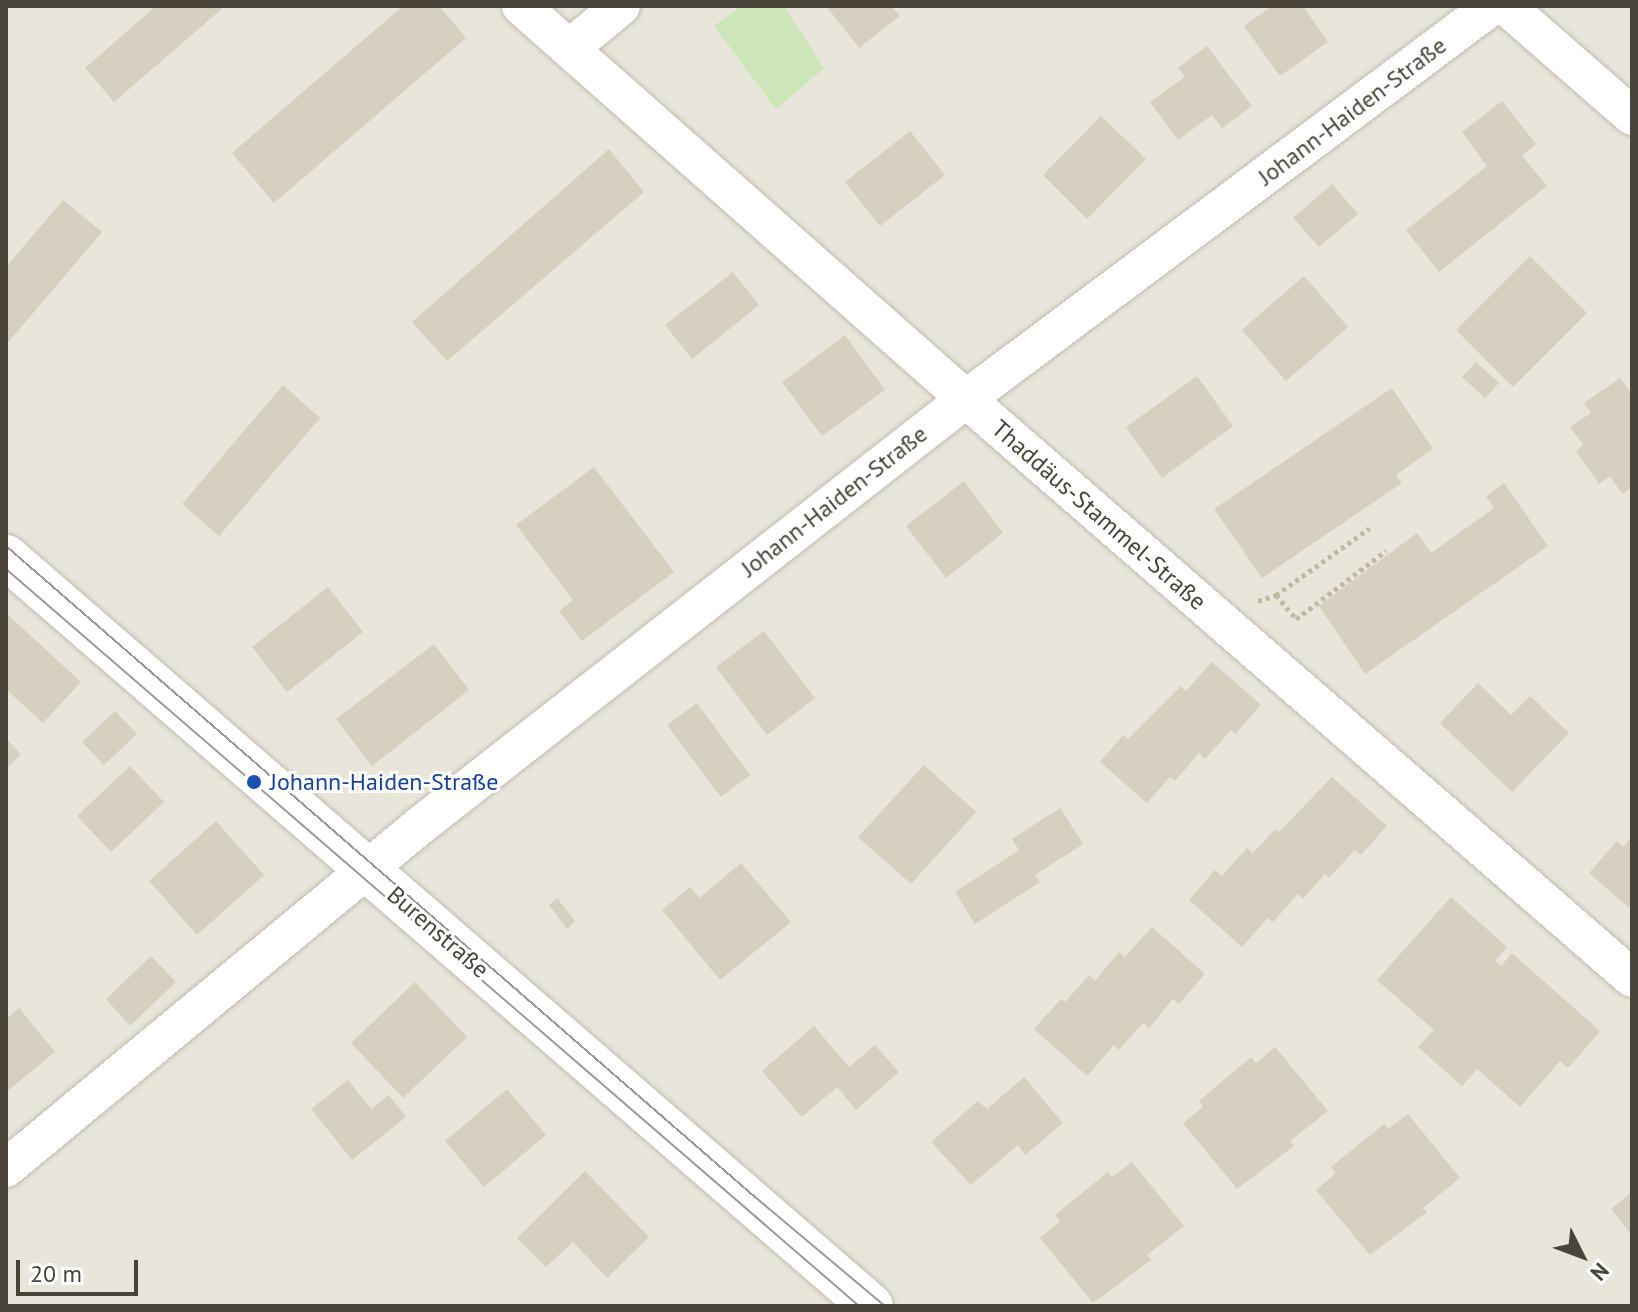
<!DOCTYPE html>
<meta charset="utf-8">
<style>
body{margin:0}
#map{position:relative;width:1638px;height:1312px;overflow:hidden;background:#f5f3eb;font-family:"PT Sans",sans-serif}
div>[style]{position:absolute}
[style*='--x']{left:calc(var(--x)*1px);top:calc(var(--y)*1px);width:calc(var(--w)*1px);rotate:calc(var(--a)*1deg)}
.residential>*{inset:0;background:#e8e5da}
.green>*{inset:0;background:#cce6b7}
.building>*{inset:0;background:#d6d0c1}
.path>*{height:5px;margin-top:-2.5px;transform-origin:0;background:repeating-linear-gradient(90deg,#c1b9a0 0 4px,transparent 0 8px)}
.roads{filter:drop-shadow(0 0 2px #c0bcae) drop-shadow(0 0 2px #c0bcae)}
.minor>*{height:38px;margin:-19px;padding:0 19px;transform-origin:19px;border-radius:19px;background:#fff}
.tertiary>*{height:44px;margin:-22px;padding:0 22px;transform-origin:22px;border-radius:22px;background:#fff}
.tram>*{height:2px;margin:-1px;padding:0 1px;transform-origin:1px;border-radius:1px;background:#999}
.dots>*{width:22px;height:22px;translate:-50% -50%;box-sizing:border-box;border:4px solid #fff;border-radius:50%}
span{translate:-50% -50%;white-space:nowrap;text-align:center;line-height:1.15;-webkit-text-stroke:6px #fff;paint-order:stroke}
.street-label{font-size:24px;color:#494439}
.transit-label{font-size:24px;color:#164399}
.left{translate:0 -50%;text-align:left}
.frame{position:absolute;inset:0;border:8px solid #494439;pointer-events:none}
.north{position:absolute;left:1542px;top:1216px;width:80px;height:80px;-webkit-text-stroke:6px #fff;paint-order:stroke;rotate:132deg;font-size:22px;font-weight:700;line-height:32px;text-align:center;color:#494439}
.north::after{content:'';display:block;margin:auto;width:28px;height:36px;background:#494439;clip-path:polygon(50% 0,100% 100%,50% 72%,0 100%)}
.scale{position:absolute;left:16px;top:1260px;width:122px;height:36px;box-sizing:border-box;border:4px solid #494439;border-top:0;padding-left:10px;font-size:24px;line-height:28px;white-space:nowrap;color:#494439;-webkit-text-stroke:6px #fff;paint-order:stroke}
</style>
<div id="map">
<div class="residential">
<div style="clip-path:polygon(6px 6px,1632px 6px,1632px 1306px,6px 1306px)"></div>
</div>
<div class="green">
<div style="clip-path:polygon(742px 6px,784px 6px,824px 68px,776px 109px,714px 26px)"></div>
</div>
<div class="building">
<div style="clip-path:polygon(156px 6px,225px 6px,114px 102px,85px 68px)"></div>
<div style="clip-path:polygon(403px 6px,439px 6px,466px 38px,274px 203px,232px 153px)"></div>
<div style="clip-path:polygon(826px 6px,891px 6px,900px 16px,859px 48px)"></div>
<div style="clip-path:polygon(1272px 6px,1303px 6px,1328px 42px,1280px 76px,1244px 26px)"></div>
<div style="clip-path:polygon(1207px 46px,1252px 106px,1222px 128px,1212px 115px,1178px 140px,1150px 102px,1185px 77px,1178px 68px)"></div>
<div style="clip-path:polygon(1502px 101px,1536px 144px,1522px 156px,1547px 186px,1439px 272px,1406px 230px,1487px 166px,1462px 132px)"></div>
<div style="clip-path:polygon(1101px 116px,1146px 159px,1087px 219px,1043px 175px)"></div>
<div style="clip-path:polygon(910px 131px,945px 175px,880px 226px,845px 182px)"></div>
<div style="clip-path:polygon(609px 149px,644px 192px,447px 361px,412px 322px)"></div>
<div style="clip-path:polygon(1332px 184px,1358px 214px,1319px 247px,1293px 218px)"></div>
<div style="clip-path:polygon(63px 200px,102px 232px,6px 345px,6px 267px)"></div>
<div style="clip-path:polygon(1530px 256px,1587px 313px,1513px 387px,1456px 330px)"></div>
<div style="clip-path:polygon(733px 272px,759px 305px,692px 359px,665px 325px)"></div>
<div style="clip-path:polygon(1304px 276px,1348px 327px,1286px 381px,1242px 330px)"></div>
<div style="clip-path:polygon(845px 335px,885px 390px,822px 436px,782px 382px)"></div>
<div style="clip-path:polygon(1476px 362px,1499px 383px,1485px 398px,1462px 377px)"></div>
<div style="clip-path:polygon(1197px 376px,1233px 426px,1162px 478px,1126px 427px)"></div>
<div style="clip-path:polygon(1620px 378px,1632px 394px,1632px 487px,1622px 494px,1610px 476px,1599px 484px,1576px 451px,1583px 445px,1570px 427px,1591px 413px,1584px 403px)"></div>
<div style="clip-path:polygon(283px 385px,320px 418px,219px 536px,182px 504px)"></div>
<div style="clip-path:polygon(1392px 388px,1433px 449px,1396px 475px,1402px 483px,1262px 578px,1214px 509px)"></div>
<div style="clip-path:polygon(594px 467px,674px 572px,582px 641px,559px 611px,573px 600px,516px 525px)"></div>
<div style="clip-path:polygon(964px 481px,1003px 533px,946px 578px,906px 526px)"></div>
<div style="clip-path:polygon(1504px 483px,1548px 546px,1365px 674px,1319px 606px,1417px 533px,1431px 553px,1494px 508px,1486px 496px)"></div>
<div style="clip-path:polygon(328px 587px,363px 632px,287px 692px,252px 647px)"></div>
<div style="clip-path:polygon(6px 613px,81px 682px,43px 723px,6px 689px)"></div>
<div style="clip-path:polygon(764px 631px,815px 698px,767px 735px,716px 667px)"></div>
<div style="clip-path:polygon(434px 644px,469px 690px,372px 766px,336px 719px)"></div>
<div style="clip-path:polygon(1212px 662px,1261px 705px,1235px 734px,1231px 730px,1205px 759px,1199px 753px,1175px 781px,1170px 777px,1147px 803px,1100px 762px,1123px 735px,1128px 739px,1181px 686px,1186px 691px)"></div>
<div style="clip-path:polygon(1478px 683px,1511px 715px,1530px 696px,1569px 733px,1512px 792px,1440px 723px)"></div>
<div style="clip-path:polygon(697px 703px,750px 775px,721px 797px,667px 725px)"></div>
<div style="clip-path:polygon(115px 711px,137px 734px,104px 765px,82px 742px)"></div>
<div style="clip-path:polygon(6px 738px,21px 755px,6px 769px)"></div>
<div style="clip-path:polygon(924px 765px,976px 812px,911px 884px,858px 837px)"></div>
<div style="clip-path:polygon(130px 766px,164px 802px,111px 852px,77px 816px)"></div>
<div style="clip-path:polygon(1332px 777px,1387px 826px,1361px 855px,1355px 850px,1329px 878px,1325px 874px,1303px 899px,1298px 894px,1273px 922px,1268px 918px,1242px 947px,1189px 900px,1215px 870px,1222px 876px,1247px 848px,1253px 853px,1275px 829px,1279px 832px)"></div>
<div style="clip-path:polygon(1060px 808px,1083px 844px,1035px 875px,1040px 882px,975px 924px,955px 892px,1019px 850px,1012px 839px)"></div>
<div style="clip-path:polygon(216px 821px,264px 875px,197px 935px,149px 881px)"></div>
<div style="clip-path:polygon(1632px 837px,1632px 904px,1629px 908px,1589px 873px,1617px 841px,1623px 847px)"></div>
<div style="clip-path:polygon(741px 863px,791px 922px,720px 980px,662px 910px,690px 887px,699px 898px)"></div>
<div style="clip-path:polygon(1451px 897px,1507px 947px,1495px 961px,1501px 966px,1512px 953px,1600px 1031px,1568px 1068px,1560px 1061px,1520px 1107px,1477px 1069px,1462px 1086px,1418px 1047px,1434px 1030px,1377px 980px)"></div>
<div style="clip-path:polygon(557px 898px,575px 921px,567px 929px,549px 905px)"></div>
<div style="clip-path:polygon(1152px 927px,1205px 974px,1179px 1004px,1173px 999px,1149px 1028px,1143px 1023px,1119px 1050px,1114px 1045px,1087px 1076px,1034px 1029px,1061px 999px,1065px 1002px,1089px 975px,1095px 981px,1119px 952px,1125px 957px)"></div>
<div style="clip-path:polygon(151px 956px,176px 982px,130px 1026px,106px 999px)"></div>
<div style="clip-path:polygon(415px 982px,467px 1037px,403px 1098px,351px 1043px)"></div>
<div style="clip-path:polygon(19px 1008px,55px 1052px,6px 1092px,6px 1019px)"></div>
<div style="clip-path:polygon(814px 1026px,849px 1067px,875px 1045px,899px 1072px,856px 1110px,837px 1087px,802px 1117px,762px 1071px)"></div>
<div style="clip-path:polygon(1275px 1047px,1328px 1111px,1290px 1141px,1294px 1146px,1237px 1189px,1183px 1123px,1203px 1107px,1199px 1101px,1251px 1057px,1256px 1063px)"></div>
<div style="clip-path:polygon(1024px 1077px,1063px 1123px,1025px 1155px,1018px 1145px,971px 1185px,931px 1142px,978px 1101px,987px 1109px)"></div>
<div style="clip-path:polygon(348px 1080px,371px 1109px,389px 1095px,406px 1117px,352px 1160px,311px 1109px)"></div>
<div style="clip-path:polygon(507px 1089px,546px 1135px,484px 1187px,445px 1141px)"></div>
<div style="clip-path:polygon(1408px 1114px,1460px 1178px,1423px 1208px,1427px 1212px,1370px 1255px,1316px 1190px,1336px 1173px,1331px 1167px,1384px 1124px,1388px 1129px)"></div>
<div style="clip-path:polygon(1132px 1162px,1184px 1226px,1147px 1255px,1151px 1260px,1093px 1303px,1040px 1238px,1060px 1221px,1055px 1215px,1108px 1172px,1112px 1177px)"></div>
<div style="clip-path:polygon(585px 1171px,649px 1237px,607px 1278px,573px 1242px,546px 1267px,517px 1238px)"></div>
<div style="clip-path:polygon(1632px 1192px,1632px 1235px,1611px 1209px)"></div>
</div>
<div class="path">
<div style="--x:1276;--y:595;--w:115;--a:-35.5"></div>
<div style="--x:1258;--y:601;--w:19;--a:-18"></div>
<div style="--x:1276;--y:595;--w:31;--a:50"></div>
<div style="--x:1296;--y:619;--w:113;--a:-37.1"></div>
</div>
<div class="roads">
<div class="minor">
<div style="--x:521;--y:6;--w:594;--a:41.45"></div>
<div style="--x:966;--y:399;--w:882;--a:41"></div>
<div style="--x:1506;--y:6;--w:167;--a:41.1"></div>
<div style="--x:570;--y:48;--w:66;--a:-39.5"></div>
<div style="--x:6;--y:1168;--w:540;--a:-39.59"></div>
<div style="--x:422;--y:824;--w:690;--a:-38"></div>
<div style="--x:966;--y:399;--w:657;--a:-36.77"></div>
</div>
<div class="tertiary">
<div style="--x:6;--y:557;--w:1144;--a:40.89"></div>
</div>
</div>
<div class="tram">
<div style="--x:6;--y:546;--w:992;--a:41"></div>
<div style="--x:755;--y:1197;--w:170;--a:40"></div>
<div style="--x:6;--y:569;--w:1127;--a:40.83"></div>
</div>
<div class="dots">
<div style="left:254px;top:782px;background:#1a4fb4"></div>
</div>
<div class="street-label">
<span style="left:1352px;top:111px;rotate:-37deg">Johann-Haiden-Straße</span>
<span style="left:834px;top:501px;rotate:-38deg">Johann-Haiden-Straße</span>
<span style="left:1099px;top:515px;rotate:41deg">Thaddäus-Stammel-Straße</span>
<span style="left:438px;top:932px;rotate:41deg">Burenstraße</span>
</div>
<div class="transit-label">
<span class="left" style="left:270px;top:782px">Johann-Haiden-Straße</span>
</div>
<div class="frame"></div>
<div class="north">N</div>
<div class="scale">20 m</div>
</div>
